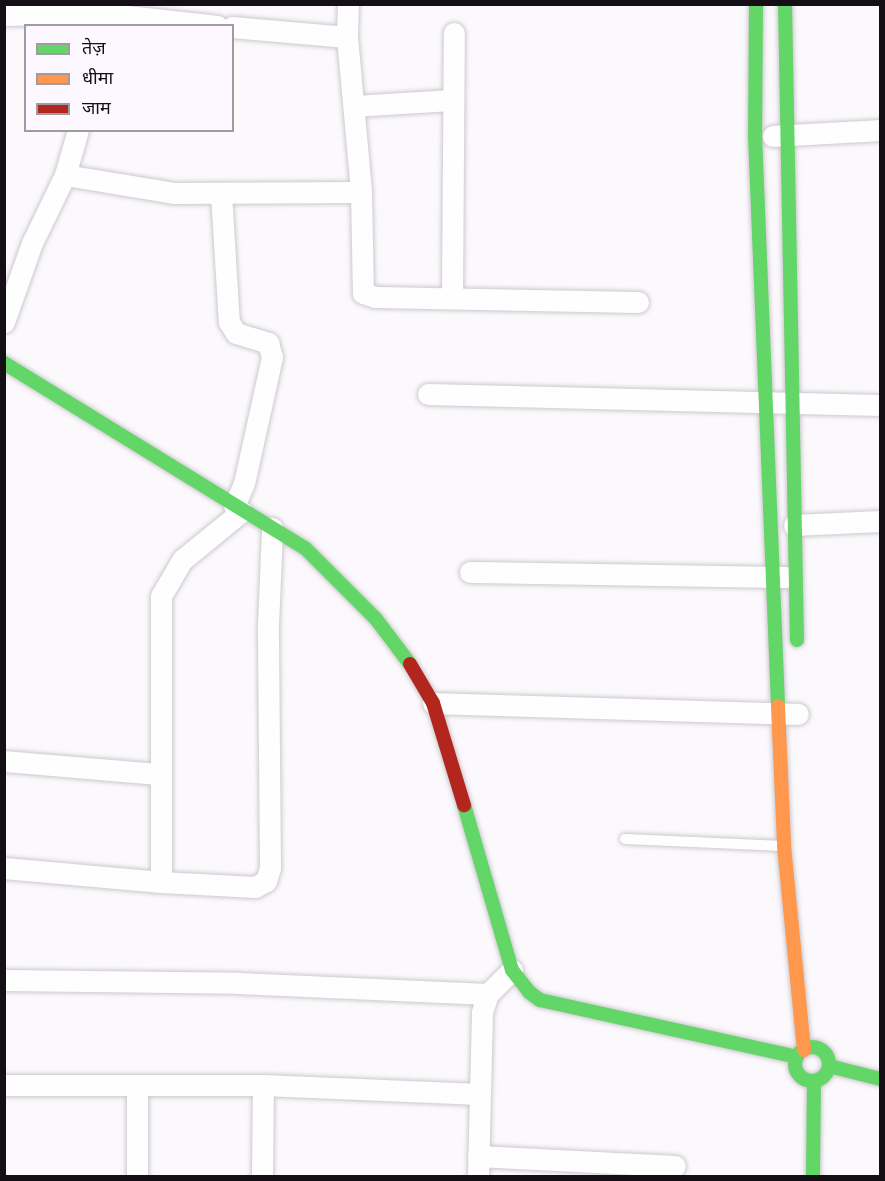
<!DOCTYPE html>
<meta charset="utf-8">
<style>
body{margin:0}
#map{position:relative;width:885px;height:1181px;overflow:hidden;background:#fcf9fd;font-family:"Alegreya Sans","Noto Sans Devanagari",sans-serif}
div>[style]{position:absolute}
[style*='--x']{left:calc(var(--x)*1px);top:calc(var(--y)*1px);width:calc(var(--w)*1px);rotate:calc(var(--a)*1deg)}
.roads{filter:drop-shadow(0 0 2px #ccc9ce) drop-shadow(0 0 2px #ccc9ce)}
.lane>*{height:10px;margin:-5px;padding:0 5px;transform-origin:5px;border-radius:5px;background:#fffeff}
.street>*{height:21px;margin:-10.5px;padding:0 10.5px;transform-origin:10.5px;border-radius:10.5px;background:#fffeff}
.fast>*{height:14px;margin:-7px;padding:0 7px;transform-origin:7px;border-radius:7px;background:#63d668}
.fast>.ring{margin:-7px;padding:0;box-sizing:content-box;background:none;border:14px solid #63d668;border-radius:50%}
.slow>*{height:14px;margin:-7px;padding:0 7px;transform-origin:7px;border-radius:7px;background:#ff974d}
.jam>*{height:14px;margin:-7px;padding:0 7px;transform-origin:7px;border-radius:7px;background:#b3261e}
span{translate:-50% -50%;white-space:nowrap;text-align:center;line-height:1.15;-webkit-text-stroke:4.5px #fdf7ff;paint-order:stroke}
.frame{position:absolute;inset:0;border:6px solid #140f15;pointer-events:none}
.legend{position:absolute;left:24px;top:24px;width:210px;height:108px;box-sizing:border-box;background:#fdf7ff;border:2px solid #a09aa1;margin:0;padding:8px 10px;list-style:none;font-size:18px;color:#140f15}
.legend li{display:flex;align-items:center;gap:12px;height:30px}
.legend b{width:30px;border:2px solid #a09aa1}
</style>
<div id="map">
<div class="roads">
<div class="lane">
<div style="--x:625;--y:839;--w:159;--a:2.5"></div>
</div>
<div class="street">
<div style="--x:348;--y:4;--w:33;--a:92"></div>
<div style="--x:347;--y:37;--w:156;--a:84.8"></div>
<div style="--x:361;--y:192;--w:101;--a:88.9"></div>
<div style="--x:363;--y:293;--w:13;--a:18"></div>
<div style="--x:375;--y:297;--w:263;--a:1.1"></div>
<div style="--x:4;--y:15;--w:96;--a:-1.2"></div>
<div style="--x:100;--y:13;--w:118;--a:6.3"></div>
<div style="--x:232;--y:27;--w:115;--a:5"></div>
<div style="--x:354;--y:106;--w:99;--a:-3.5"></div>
<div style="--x:773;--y:136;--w:107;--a:-3.2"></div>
<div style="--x:65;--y:175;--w:110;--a:9.4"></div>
<div style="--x:174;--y:193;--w:187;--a:-0.3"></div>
<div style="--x:221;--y:193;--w:129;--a:86.5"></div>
<div style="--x:229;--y:322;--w:13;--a:58"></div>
<div style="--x:236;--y:333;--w:34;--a:17"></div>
<div style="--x:268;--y:343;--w:15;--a:74"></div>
<div style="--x:272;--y:357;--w:129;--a:102.5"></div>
<div style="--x:244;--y:483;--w:25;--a:113"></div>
<div style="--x:452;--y:297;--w:264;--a:-89.6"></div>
<div style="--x:4;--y:322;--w:84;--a:-70.5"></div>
<div style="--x:32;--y:243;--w:76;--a:-64.1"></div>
<div style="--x:65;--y:175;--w:47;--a:-73.9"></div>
<div style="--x:428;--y:394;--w:452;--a:1.4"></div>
<div style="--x:794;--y:525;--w:86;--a:-2.7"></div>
<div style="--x:470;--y:572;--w:316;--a:0.9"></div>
<div style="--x:433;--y:703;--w:365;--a:1.7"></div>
<div style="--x:4;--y:761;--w:156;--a:4.8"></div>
<div style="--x:4;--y:868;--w:158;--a:5.1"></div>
<div style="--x:161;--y:882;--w:94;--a:3"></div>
<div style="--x:255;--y:887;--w:13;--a:-29"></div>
<div style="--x:266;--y:881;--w:14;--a:-73"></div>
<div style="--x:270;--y:868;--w:243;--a:-90.5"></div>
<div style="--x:268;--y:625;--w:97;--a:-87.6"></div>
<div style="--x:161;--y:882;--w:286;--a:-90"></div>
<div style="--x:161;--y:596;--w:42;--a:-59.7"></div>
<div style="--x:182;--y:560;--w:77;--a:-39.2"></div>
<div style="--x:4;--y:980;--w:234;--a:0.7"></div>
<div style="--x:238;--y:983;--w:250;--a:2.5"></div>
<div style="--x:4;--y:1085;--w:259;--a:0"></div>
<div style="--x:263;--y:1085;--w:217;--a:2.4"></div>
<div style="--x:137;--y:1086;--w:90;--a:90"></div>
<div style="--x:478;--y:1156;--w:197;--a:2.9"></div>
<div style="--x:262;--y:1176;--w:91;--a:-89.4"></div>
<div style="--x:478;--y:1176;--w:164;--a:-88.6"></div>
<div style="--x:482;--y:1012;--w:19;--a:-72"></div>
<div style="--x:488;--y:994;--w:34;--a:-45"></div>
</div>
<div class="fast">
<div style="--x:756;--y:4;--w:131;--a:90.4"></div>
<div style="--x:755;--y:135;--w:571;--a:87.69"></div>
<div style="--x:785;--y:4;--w:636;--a:88.92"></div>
<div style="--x:4;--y:363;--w:353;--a:31.6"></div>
<div style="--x:305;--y:548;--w:100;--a:45"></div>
<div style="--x:376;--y:619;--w:56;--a:52.9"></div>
<div style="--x:464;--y:805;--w:172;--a:73.8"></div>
<div style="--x:512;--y:970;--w:28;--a:52"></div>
<div style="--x:529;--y:992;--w:14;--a:36"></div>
<div style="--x:540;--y:1000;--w:263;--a:12.5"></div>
<div class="ring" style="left:795px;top:1047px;width:20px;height:20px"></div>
<div style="--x:829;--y:1066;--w:53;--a:14.3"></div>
<div style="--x:813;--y:1176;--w:95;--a:-89.4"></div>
</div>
<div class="slow">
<div style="--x:778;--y:706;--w:140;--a:87.5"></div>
<div style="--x:784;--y:846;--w:205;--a:84.4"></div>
</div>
<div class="jam">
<div style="--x:410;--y:664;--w:45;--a:59.5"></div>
<div style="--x:433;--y:703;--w:107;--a:73.1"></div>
</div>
</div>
<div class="frame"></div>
<ul class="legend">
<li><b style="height:8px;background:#63d668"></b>तेज़</li>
<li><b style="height:8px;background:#ff974d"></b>धीमा</li>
<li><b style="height:8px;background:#b3261e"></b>जाम</li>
</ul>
</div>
